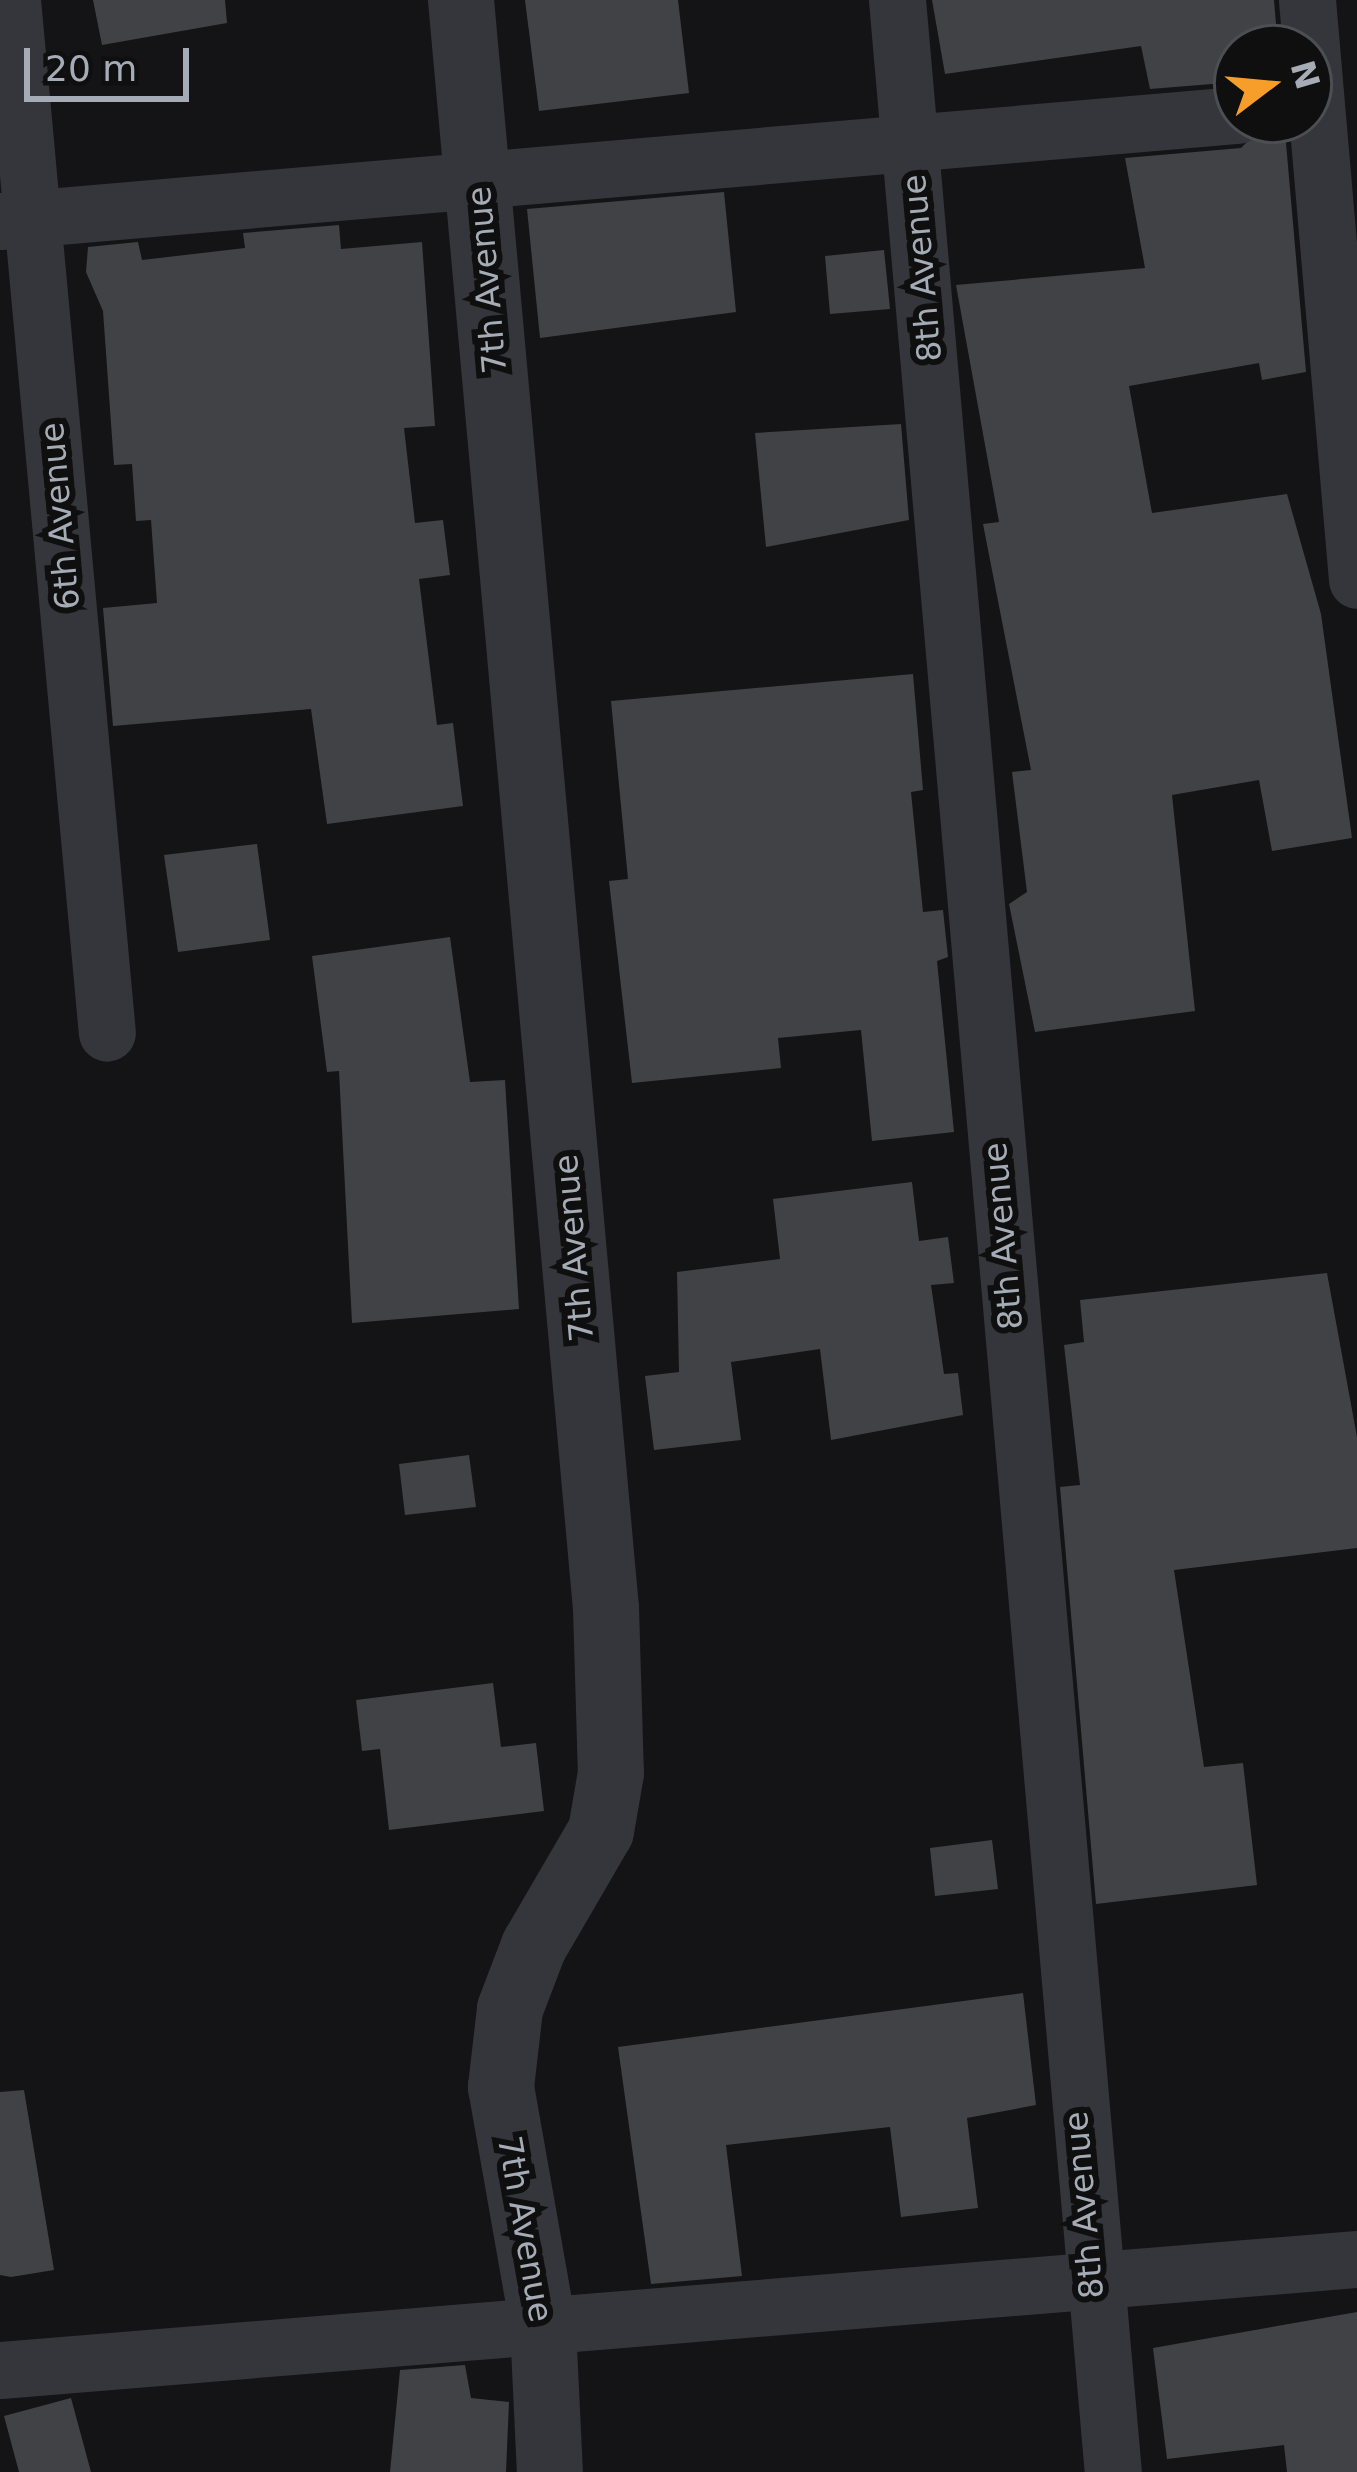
<!DOCTYPE html>
<style>
body{margin:0}
#map{position:relative;width:1357px;height:2472px;overflow:hidden;background:#141416;font-family:"DejaVu Sans",sans-serif}
div>[style]{position:absolute}
[style*='--x']{left:calc(var(--x)*1px);top:calc(var(--y)*1px);width:calc(var(--w)*1px);rotate:calc(var(--a)*1deg)}
.building>*{inset:0;background:#404246}
.minor>*{height:57px;margin:-28.5px;padding:0 28.5px;transform-origin:28.5px;border-radius:28.5px;background:#35363b}
.tertiary>*{height:66px;margin:-33px;padding:0 33px;transform-origin:33px;border-radius:33px;background:#35363b}
span{translate:-50% -50%;white-space:nowrap;text-align:center;line-height:1.15;-webkit-text-stroke:12px #0f0f10;paint-order:stroke}
.street-label{font-size:33px;color:#a5acb6}
.north{position:absolute;left:1213px;top:24px;width:120px;height:120px;box-sizing:border-box;background:#0f0f10;border:3px solid #4b4e52;border-radius:50%;rotate:74deg;font-size:33px;font-weight:700;line-height:48px;text-align:center;color:#a5acb6}
.north::after{content:'';display:block;margin:auto;width:42px;height:54px;background:#f79d2a;clip-path:polygon(50% 0,100% 100%,50% 72%,0 100%)}
.scale{position:absolute;left:24px;top:48px;width:165px;height:54px;box-sizing:border-box;border:6px solid #a5acb6;border-top:0;padding-left:15px;font-size:36px;line-height:42px;white-space:nowrap;color:#a5acb6;-webkit-text-stroke:9px #0f0f10;paint-order:stroke}
</style>
<div id="map">
<div class="building">
<div style="clip-path:polygon(93px 0,225px 0,227px 23px,102px 45px)"></div>
<div style="clip-path:polygon(525px 0,678px 0,689px 93px,539px 111px)"></div>
<div style="clip-path:polygon(932px 0,1274px 0,1278px 48px,1237px 48px,1237px 82px,1150px 89px,1141px 46px,945px 74px)"></div>
<div style="clip-path:polygon(1269px 120px,1284px 120px,1306px 372px,1262px 380px,1259px 363px,1129px 386px,1152px 513px,1287px 494px,1321px 614px,1352px 838px,1272px 851px,1259px 780px,1172px 795px,1195px 1011px,1035px 1032px,1009px 904px,1027px 892px,1012px 772px,1031px 770px,983px 524px,999px 522px,956px 285px,1145px 268px,1125px 158px,1241px 148px)"></div>
<div style="clip-path:polygon(724px 192px,736px 312px,540px 338px,527px 209px)"></div>
<div style="clip-path:polygon(339px 225px,341px 249px,422px 242px,435px 426px,404px 428px,415px 523px,443px 520px,450px 575px,419px 579px,437px 725px,453px 723px,463px 806px,327px 824px,311px 709px,113px 726px,103px 608px,157px 603px,151px 520px,136px 521px,132px 464px,114px 465px,103px 311px,86px 272px,88px 247px,138px 242px,142px 260px,245px 248px,243px 233px)"></div>
<div style="clip-path:polygon(884px 250px,890px 309px,830px 314px,825px 256px)"></div>
<div style="clip-path:polygon(901px 424px,909px 520px,766px 547px,755px 433px)"></div>
<div style="clip-path:polygon(913px 674px,923px 790px,911px 792px,923px 912px,943px 910px,948px 957px,937px 961px,954px 1132px,872px 1141px,861px 1030px,778px 1038px,781px 1068px,632px 1083px,609px 881px,628px 879px,611px 701px)"></div>
<div style="clip-path:polygon(257px 844px,270px 940px,178px 952px,164px 855px)"></div>
<div style="clip-path:polygon(450px 937px,470px 1082px,505px 1080px,519px 1309px,352px 1323px,339px 1071px,327px 1072px,312px 956px)"></div>
<div style="clip-path:polygon(912px 1182px,919px 1241px,948px 1237px,954px 1283px,931px 1285px,944px 1374px,958px 1373px,963px 1415px,831px 1440px,820px 1349px,731px 1362px,741px 1440px,654px 1450px,645px 1376px,679px 1372px,677px 1272px,780px 1259px,773px 1199px)"></div>
<div style="clip-path:polygon(1327px 1273px,1357px 1437px,1357px 1548px,1174px 1570px,1204px 1767px,1243px 1763px,1257px 1885px,1096px 1904px,1060px 1487px,1080px 1485px,1064px 1345px,1084px 1342px,1080px 1300px)"></div>
<div style="clip-path:polygon(469px 1455px,476px 1507px,405px 1515px,399px 1464px)"></div>
<div style="clip-path:polygon(493px 1683px,501px 1747px,536px 1743px,544px 1811px,389px 1830px,380px 1749px,362px 1751px,356px 1700px)"></div>
<div style="clip-path:polygon(992px 1840px,998px 1889px,935px 1896px,930px 1848px)"></div>
<div style="clip-path:polygon(1023px 1993px,1036px 2105px,967px 2118px,978px 2208px,901px 2217px,890px 2127px,726px 2145px,742px 2276px,651px 2284px,618px 2047px)"></div>
<div style="clip-path:polygon(24px 2090px,54px 2270px,11px 2277px,0 2275px,0 2092px)"></div>
<div style="clip-path:polygon(1357px 2312px,1357px 2472px,1287px 2472px,1284px 2445px,1167px 2459px,1153px 2348px)"></div>
<div style="clip-path:polygon(465px 2365px,471px 2398px,509px 2402px,506px 2472px,390px 2472px,400px 2370px)"></div>
<div style="clip-path:polygon(71px 2398px,91px 2472px,19px 2472px,4px 2416px)"></div>
</div>
<div class="minor">
<div style="--x:12;--y:0;--w:1037;--a:84.75"></div>
<div style="--x:897;--y:0;--w:2481;--a:85.01"></div>
<div style="--x:1307;--y:0;--w:582;--a:85.07"></div>
<div style="--x:0;--y:221;--w:1242;--a:-4.9"></div>
<div style="--x:0;--y:2370;--w:1362;--a:-4.68"></div>
</div>
<div class="tertiary">
<div style="--x:461;--y:0;--w:1615;--a:84.85"></div>
<div style="--x:606;--y:1608;--w:165;--a:88.3"></div>
<div style="--x:611;--y:1773;--w:59;--a:99.8"></div>
<div style="--x:601;--y:1831;--w:133;--a:120.2"></div>
<div style="--x:534;--y:1946;--w:67;--a:110.9"></div>
<div style="--x:510;--y:2009;--w:79;--a:96.6"></div>
<div style="--x:501;--y:2087;--w:243;--a:80"></div>
<div style="--x:543;--y:2326;--w:146;--a:87.3"></div>
</div>
<div class="street-label">
<span style="left:922px;top:268px;rotate:-95deg">8th Avenue</span>
<span style="left:487px;top:280px;rotate:-95deg">7th Avenue</span>
<span style="left:60px;top:516px;rotate:-95deg">6th Avenue</span>
<span style="left:1003px;top:1236px;rotate:-95deg">8th Avenue</span>
<span style="left:574px;top:1248px;rotate:-95deg">7th Avenue</span>
<span style="left:1084px;top:2205px;rotate:-95deg">8th Avenue</span>
<span style="left:525px;top:2229px;rotate:80deg">7th Avenue</span>
</div>
<div class="north">N</div>
<div class="scale">20 m</div>
</div>
